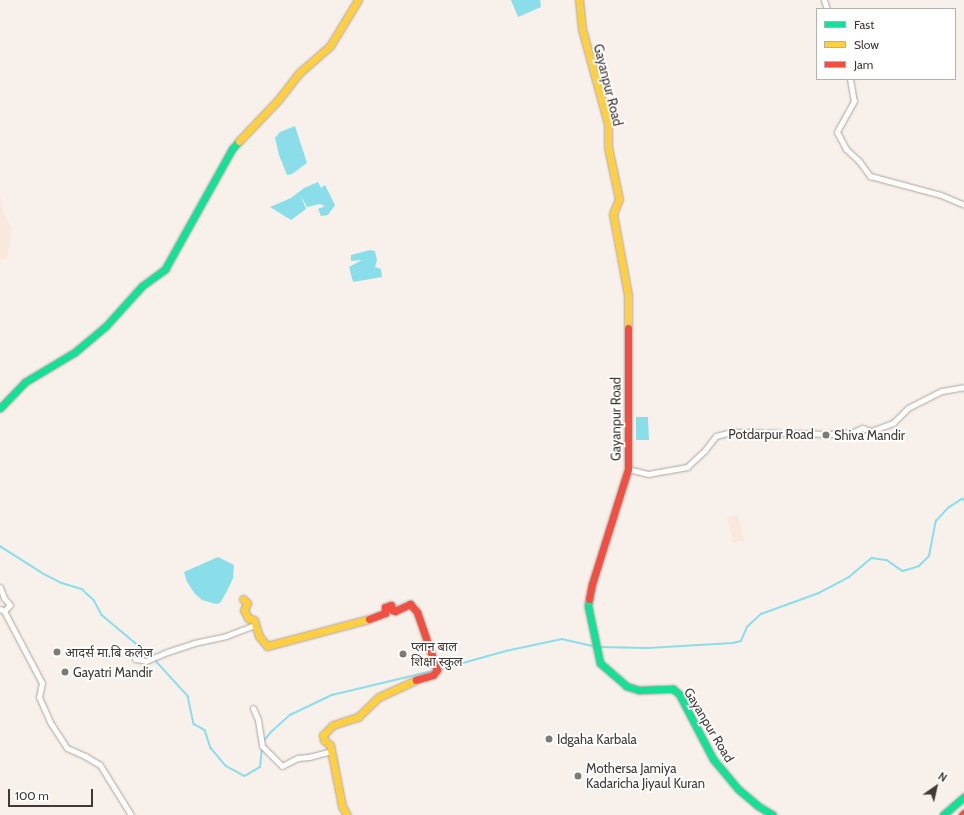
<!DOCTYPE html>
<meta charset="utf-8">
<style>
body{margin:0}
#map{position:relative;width:964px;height:815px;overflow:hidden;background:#f8f0ea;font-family:Cabin,"Noto Sans Devanagari",sans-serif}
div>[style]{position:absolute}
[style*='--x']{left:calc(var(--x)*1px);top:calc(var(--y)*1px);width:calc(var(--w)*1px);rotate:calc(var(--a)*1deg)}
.built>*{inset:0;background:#fae8dc}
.water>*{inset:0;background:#89deea}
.stream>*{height:1.5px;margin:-0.75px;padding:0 0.75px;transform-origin:0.75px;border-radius:0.75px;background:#89deea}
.roads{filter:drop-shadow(0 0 1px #aca5a0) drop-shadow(0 0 1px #aca5a0)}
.street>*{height:5px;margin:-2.5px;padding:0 2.5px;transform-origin:2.5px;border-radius:2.5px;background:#fefdfc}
.fast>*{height:7px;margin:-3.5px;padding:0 3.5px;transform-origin:3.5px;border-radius:3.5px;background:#16e098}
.slow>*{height:7px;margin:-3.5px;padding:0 3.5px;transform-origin:3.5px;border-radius:3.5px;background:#ffcf43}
.jam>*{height:7px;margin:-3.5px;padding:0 3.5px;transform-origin:3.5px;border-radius:3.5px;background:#f24e42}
.dots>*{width:11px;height:11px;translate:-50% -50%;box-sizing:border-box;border:2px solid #fff;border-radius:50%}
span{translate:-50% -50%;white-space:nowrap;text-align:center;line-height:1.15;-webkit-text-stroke:3.5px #fff;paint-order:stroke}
.street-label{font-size:13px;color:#413934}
.poi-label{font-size:13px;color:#413934}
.left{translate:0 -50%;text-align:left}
.legend{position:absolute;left:816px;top:8px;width:140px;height:72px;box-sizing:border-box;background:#fff;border:1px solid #b3b0ae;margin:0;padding:5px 7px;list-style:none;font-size:12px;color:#413934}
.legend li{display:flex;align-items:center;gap:8px;height:20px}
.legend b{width:20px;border:1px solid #b3b0ae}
.north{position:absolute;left:916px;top:767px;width:40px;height:40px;-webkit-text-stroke:3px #fff;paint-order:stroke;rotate:34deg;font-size:11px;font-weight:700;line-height:16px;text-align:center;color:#413934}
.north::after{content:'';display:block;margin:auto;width:14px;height:18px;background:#413934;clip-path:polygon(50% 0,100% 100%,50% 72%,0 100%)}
.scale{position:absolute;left:8px;top:789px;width:85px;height:18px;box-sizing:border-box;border:2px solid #413934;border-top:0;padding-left:5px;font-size:12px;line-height:14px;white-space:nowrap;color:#413934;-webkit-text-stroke:3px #fff;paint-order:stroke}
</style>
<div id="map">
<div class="built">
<div style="clip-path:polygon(0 195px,3px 211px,12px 229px,7px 258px,0 261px)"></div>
<div style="clip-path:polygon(738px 515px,744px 540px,733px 543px,727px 517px)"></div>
</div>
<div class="water">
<div style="clip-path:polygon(511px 0,540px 0,541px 7px,518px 17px)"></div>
<div style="clip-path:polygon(295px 126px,307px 163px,292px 174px,287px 175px,279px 155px,275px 138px,280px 132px)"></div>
<div style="clip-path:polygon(318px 182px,321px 188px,325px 185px,335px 205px,328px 215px,321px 216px,318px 209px,325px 206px,320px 204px,307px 207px,301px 196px,306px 209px,291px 220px,270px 207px,291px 198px,304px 188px)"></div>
<div style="clip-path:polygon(370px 250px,375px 251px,377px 260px,375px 267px,381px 269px,382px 277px,353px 282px,349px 267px,362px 260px,351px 261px,351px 255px)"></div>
<div style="clip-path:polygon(636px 417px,648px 417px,649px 440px,636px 440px)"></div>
<div style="clip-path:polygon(218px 557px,234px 565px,233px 578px,227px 591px,220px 603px,216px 604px,202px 600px,195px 594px,187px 582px,184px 572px)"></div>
</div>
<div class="stream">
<div style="--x:0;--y:546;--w:52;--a:32.5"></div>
<div style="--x:44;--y:574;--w:20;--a:27"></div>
<div style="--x:62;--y:583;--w:21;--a:17"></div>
<div style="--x:82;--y:589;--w:16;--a:43"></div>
<div style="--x:94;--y:600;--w:17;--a:62"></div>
<div style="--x:102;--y:615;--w:65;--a:40"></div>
<div style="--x:598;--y:647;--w:50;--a:1.1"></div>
<div style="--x:648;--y:648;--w:85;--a:-3.4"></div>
<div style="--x:733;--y:643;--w:8;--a:-14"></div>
<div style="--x:741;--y:641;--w:15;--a:-67"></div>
<div style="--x:747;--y:627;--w:19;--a:-43"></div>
<div style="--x:761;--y:614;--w:62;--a:-19.9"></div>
<div style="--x:819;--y:593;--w:34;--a:-28"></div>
<div style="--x:849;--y:577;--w:30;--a:-40"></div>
<div style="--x:872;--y:558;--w:15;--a:8"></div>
<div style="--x:887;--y:560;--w:19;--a:35"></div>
<div style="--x:903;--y:571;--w:17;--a:-17"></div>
<div style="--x:919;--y:566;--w:14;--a:-45"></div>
<div style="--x:929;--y:556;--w:36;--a:-79"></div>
<div style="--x:936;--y:521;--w:18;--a:-47"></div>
<div style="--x:948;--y:508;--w:17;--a:-33"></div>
<div style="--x:962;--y:499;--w:2;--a:27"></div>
<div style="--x:155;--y:660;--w:49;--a:47.5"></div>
<div style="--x:188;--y:696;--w:29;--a:78"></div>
<div style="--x:194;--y:724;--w:13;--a:29"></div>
<div style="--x:205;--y:730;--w:19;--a:72"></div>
<div style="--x:211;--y:748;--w:23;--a:50"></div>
<div style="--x:226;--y:766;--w:21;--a:28"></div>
<div style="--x:245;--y:776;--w:17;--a:-31"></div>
<div style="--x:260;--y:767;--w:19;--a:-84"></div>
<div style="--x:438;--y:670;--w:71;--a:-15.6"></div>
<div style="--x:506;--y:651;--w:57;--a:-12.1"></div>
<div style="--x:562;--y:639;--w:31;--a:13"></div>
<div style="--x:263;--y:742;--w:13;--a:-51"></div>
<div style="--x:271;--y:732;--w:25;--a:-42"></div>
<div style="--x:290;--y:715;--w:47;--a:-25.5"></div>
<div style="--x:332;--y:695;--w:104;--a:-13.4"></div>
</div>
<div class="roads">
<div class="street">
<div style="--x:824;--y:0;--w:9;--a:72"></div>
<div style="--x:850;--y:79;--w:22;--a:80"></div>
<div style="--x:854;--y:101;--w:35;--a:119"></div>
<div style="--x:837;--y:132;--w:19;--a:62"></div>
<div style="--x:846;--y:149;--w:18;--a:43"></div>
<div style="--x:859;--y:161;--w:19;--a:54"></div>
<div style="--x:870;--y:176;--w:73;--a:15"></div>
<div style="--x:941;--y:195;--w:25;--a:23"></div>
<div style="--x:628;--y:469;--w:21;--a:14"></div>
<div style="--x:648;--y:474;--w:40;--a:-10"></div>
<div style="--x:687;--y:467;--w:25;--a:-43"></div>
<div style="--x:705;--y:450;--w:18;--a:-52"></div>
<div style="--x:716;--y:436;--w:16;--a:-15"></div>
<div style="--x:731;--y:432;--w:100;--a:1.1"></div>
<div style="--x:831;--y:434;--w:22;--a:-5"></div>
<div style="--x:853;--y:432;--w:10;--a:-24"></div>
<div style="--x:862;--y:428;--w:9;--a:18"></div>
<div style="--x:871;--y:431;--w:23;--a:-20"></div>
<div style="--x:893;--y:423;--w:21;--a:-45"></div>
<div style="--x:908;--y:408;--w:38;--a:-27"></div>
<div style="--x:942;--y:391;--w:22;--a:-10"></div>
<div style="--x:0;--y:587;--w:12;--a:70"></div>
<div style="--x:4;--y:598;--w:9;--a:49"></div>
<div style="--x:10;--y:605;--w:8;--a:135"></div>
<div style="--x:0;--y:609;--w:4;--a:27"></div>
<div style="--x:4;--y:611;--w:81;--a:62.2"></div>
<div style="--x:42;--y:683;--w:14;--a:102"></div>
<div style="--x:39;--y:697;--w:27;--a:66"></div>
<div style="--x:50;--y:722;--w:31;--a:57"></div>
<div style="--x:67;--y:748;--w:20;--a:24"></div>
<div style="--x:85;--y:756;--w:17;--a:31"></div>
<div style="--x:100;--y:765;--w:59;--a:58.2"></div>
<div style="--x:135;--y:659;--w:11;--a:10"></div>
<div style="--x:146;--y:661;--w:23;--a:-23"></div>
<div style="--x:167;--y:652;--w:28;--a:-18"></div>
<div style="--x:194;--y:643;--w:33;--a:-12"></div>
<div style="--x:226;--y:636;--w:31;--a:-21"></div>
<div style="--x:253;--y:708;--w:13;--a:67"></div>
<div style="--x:258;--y:720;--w:26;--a:81"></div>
<div style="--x:262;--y:746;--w:28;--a:45"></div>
<div style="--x:282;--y:766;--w:18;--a:-27"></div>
<div style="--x:298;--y:758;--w:11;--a:-5"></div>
<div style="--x:309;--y:757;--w:23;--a:-15"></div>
</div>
<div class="fast">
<div style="--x:0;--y:408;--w:36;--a:-46"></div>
<div style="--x:25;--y:382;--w:58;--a:-31"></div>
<div style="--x:75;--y:352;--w:39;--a:-40"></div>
<div style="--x:105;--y:327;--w:55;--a:-47.9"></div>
<div style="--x:142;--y:286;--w:29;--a:-36"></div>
<div style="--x:165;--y:269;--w:137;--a:-60.8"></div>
<div style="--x:232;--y:149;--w:11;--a:-49"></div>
<div style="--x:589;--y:599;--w:7;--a:98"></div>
<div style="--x:588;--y:606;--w:58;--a:78.1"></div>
<div style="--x:600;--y:663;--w:35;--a:41"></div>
<div style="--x:626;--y:686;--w:14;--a:17"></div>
<div style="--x:639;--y:690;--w:34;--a:-2"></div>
<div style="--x:673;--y:689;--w:8;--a:40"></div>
<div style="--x:679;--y:694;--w:73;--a:62.4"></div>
<div style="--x:713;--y:759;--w:39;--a:50"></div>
<div style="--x:738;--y:789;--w:26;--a:40"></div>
<div style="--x:758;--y:806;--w:17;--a:31"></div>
<div style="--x:943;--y:815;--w:28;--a:-41"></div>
</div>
<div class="slow">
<div style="--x:579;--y:0;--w:29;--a:84"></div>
<div style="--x:582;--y:29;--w:98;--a:74.7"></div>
<div style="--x:608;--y:124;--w:23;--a:90"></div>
<div style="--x:608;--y:147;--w:53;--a:78.1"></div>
<div style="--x:619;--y:199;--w:16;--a:112"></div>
<div style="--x:613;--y:214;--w:82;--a:79.5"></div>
<div style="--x:628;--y:295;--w:33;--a:90"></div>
<div style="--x:239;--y:141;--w:57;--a:-46.4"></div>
<div style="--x:278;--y:100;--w:33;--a:-52"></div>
<div style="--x:298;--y:74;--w:43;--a:-41.2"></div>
<div style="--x:330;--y:46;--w:54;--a:-58.7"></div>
<div style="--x:243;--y:599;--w:6;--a:45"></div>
<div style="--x:247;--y:603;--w:8;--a:113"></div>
<div style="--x:244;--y:610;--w:9;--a:63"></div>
<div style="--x:248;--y:618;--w:6;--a:18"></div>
<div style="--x:254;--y:620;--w:17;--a:73"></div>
<div style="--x:259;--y:636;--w:13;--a:51"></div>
<div style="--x:267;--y:646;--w:106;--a:-14.8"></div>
<div style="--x:347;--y:815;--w:10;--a:-119"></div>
<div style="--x:342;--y:806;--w:62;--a:-101.1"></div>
<div style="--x:330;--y:745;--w:8;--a:-140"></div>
<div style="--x:324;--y:740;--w:5;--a:-101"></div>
<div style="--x:323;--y:735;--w:14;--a:-45"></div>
<div style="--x:333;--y:725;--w:26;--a:-18"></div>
<div style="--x:358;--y:717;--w:29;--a:-44"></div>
<div style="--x:379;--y:697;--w:41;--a:-24.7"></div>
</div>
<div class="jam">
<div style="--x:589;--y:599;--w:15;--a:-79"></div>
<div style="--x:592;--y:584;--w:121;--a:-72.6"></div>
<div style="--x:628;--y:469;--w:141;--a:-90"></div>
<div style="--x:369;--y:619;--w:17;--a:-21"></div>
<div style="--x:385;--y:613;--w:6;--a:-90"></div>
<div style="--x:385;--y:607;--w:6;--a:-18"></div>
<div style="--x:391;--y:605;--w:5;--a:79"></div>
<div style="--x:392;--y:610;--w:3;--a:18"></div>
<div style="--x:395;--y:611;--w:17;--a:-25"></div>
<div style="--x:410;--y:604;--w:11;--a:49"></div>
<div style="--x:417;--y:612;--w:61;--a:71"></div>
<div style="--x:437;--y:670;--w:6;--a:129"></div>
<div style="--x:433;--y:675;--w:18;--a:164"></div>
<div style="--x:962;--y:815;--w:3;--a:-45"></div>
</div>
</div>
<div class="dots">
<div style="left:826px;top:435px;background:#817974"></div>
<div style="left:57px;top:652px;background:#817974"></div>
<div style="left:403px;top:654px;background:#817974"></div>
<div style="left:65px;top:672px;background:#817974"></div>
<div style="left:549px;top:739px;background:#817974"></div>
<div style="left:578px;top:776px;background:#817974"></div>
</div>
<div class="street-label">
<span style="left:608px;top:85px;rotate:76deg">Gayanpur Road</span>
<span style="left:616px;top:419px;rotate:-90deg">Gayanpur Road</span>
<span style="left:771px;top:434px">Potdarpur Road</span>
<span style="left:709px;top:725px;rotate:59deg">Gayanpur Road</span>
</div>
<div class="poi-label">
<span class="left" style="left:834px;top:435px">Shiva Mandir</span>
<span class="left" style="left:411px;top:654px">प्लान बाल<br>शिक्षा स्कुल</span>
<span class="left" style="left:65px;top:652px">आदर्स मा.बि कलेज</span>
<span class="left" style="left:73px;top:672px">Gayatri Mandir</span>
<span class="left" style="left:557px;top:739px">Idgaha Karbala</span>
<span class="left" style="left:586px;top:776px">Mothersa Jamiya<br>Kadaricha Jiyaul Kuran</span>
</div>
<ul class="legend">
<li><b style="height:5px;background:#16e098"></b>Fast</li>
<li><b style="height:5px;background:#ffcf43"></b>Slow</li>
<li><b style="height:5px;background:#f24e42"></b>Jam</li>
</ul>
<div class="north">N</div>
<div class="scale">100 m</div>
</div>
